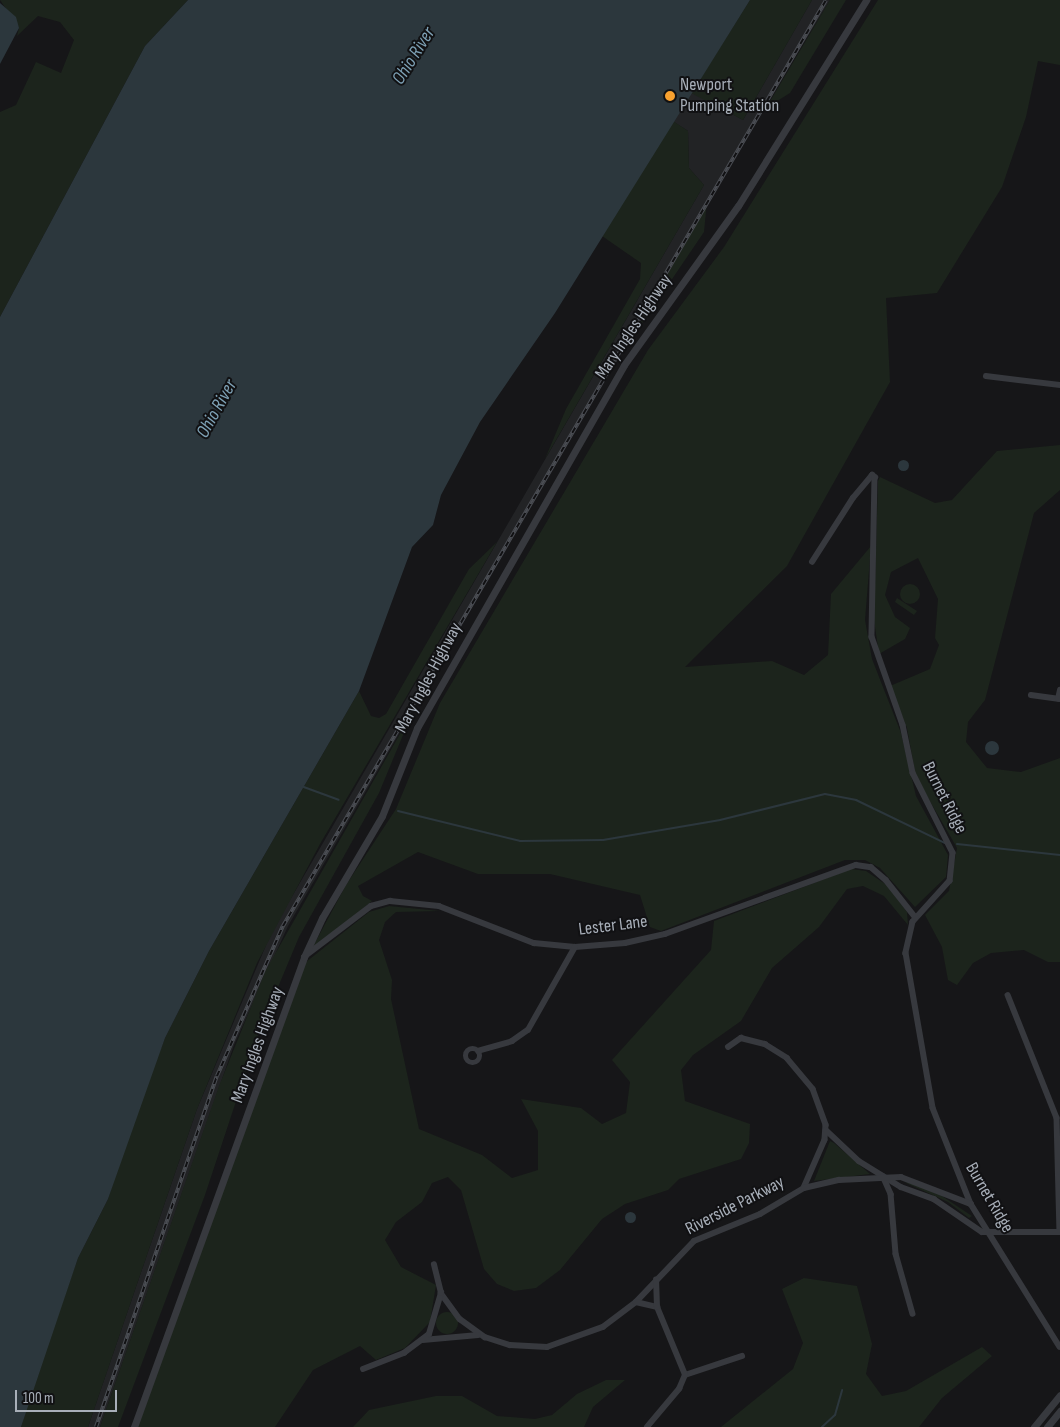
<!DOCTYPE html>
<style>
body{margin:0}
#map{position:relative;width:1060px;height:1427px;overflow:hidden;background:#161618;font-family:"Sofia Sans Condensed",sans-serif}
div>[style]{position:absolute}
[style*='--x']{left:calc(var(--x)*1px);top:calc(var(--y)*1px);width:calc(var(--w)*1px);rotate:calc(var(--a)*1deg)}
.built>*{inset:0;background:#222325}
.green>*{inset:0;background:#1c241c}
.round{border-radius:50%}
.water>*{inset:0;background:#2c373d}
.stream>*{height:2px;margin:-1px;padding:0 1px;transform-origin:1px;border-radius:1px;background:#2c373d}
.minor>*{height:5.5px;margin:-2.75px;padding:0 2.75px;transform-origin:2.75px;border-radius:2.75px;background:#37393e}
.minor>.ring{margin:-2.75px;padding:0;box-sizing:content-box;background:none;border:5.5px solid #37393e;border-radius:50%}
.tertiary>*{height:7px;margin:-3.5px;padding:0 3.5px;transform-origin:3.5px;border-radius:3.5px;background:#37393e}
.rail>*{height:4px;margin-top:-2px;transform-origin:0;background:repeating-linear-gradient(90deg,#111113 0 5.5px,#4a4d53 0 11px);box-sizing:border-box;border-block:1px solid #4a4d53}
.dots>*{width:14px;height:14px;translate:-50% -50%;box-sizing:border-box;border:2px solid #111113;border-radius:50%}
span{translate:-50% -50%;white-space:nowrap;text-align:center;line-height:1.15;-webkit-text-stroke:4px #111113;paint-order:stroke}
.poi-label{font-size:18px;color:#a8afb9}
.left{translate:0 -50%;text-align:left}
.street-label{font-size:18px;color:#a8afb9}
.water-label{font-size:19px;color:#7ea1b5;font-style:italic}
.scale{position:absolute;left:15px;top:1390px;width:102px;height:22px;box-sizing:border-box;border:2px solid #a8afb9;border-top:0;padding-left:6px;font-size:15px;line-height:18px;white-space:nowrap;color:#a8afb9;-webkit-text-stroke:4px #111113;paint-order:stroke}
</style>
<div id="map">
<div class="built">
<div style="clip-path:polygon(812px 0,830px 0,707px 201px,288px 926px,234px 1045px,100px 1427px,88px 1427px,197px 1109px,272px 931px,704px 185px,689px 168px,688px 131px,640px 100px,655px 72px,743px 120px)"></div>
</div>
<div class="green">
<div style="clip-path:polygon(0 0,188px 0,145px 46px,0 317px,0 112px,16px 105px,36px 62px,61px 73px,74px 40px,60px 22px,38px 16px,17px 36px,19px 28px)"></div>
<div style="clip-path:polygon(750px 0,812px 0,743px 120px,691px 93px)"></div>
<div style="clip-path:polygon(830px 0,846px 0,790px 93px,766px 108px)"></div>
<div style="clip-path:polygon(878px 0,1060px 0,1060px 65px,1038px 61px,1026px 117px,1002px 187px,937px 293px,886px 298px,890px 382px,787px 566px,685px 667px,772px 661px,804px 675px,828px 655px,831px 594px,871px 546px,865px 620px,872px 659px,901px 733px,916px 796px,948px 855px,946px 877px,915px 907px,880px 868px,865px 860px,845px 860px,661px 931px,650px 927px,640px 895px,550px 874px,478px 874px,418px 852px,358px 886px,363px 896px,372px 901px,309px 954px,346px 885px,396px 809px,440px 703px,648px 350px,724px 247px)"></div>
<div style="clip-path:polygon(673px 121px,688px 131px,689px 168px,704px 185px,545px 459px,566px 409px,640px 279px,641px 263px,602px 236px)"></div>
<div style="clip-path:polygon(707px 201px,704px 232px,626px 347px,695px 226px)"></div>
<div style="clip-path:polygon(1060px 445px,1060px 490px,1034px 513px,985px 700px,968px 722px,966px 742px,987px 768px,1021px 772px,1060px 758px,1060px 962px,1048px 962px,1024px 950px,991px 953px,973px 963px,957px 985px,948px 980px,942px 947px,925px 915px,949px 891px,957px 848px,916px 777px,907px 728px,890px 686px,930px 669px,939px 645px,935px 638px,938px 599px,918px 558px,891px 572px,885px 595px,895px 617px,910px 628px,905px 639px,879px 654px,874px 620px,878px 481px,880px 477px,935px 503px,952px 500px,997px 451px)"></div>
<div style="clip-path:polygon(497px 542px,320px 844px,257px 963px,197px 1109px,88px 1427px,21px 1427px,39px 1365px,78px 1258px,108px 1199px,132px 1122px,165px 1038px,209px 951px,359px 691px,371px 716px,379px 718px,386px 714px,469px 569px)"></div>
<div class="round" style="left:900px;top:584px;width:20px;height:20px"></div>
<div style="clip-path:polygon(897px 598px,917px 611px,914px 615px,895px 602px)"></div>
<div style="clip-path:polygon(413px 711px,379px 793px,299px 937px,258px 1035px,205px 1195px,118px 1427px,100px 1427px,219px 1086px,266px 970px)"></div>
<div style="clip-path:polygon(851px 869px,866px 871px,888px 886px,907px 912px,908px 925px,884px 896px,863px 886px,847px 889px,819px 927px,772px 968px,741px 1021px,693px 1055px,681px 1070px,685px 1101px,750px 1124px,749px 1143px,741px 1159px,679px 1179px,668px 1190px,625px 1204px,602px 1219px,560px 1270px,536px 1288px,514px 1291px,497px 1284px,484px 1269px,461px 1190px,448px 1177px,432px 1183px,422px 1202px,396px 1222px,385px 1240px,401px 1267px,436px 1285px,430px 1322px,405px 1348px,376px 1360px,360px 1346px,313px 1370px,275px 1427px,136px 1427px,306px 962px,369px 912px,389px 906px,440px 911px,396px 912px,385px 922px,379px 940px,392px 980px,391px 999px,419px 1129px,482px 1155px,512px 1178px,538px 1170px,538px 1131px,521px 1099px,581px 1108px,602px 1124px,626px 1113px,630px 1082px,612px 1060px,711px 950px,714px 921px)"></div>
<div style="clip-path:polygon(830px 1141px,834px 1143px,870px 1174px,814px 1181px)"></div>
<div style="clip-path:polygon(904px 1182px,930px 1188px,972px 1216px,969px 1218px,948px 1202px)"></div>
<div style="clip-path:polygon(804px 1278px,857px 1286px,872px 1344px,866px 1374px,882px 1396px,906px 1391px,982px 1347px,992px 1356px,942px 1398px,919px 1427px,721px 1427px,793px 1369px,803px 1343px,782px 1289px)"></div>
<div class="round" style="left:436px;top:1312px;width:22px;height:22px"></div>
<div style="clip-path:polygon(606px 1380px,625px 1380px,593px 1407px,584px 1427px,353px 1427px,369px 1410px,436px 1396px,462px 1396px,497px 1416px,535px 1419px,552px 1415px,577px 1394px)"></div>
</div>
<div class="water">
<div style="clip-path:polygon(188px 0,750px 0,555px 313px,480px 422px,441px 495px,433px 525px,412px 547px,359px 691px,209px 951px,165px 1038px,108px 1199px,78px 1258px,21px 1427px,0 1427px,0 317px,145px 46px)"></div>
<div style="clip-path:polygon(0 3px,16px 17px,19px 28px,0 64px)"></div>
<div class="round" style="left:897.5px;top:459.5px;width:11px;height:11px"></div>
<div class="round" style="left:985px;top:741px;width:14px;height:14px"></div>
<div class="round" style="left:624.5px;top:1211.5px;width:11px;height:11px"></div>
</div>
<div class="stream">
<div style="--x:301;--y:786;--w:40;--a:20.2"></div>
<div style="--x:398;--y:811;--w:126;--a:13.8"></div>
<div style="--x:520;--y:841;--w:83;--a:-0.7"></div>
<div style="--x:603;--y:840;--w:119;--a:-9.7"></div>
<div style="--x:720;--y:820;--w:108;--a:-13.9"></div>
<div style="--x:825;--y:794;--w:32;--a:11"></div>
<div style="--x:856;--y:800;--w:99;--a:25.8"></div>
<div style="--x:957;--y:844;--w:104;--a:6.1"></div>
<div style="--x:822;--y:1427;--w:18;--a:-43"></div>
<div style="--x:835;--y:1415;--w:26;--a:-74"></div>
</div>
<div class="minor">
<div style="--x:986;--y:376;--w:75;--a:6.9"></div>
<div style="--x:812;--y:562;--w:76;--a:-57.4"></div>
<div style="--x:853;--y:498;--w:30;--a:-50"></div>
<div style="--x:872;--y:475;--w:4;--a:34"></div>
<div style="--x:875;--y:477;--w:160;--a:91.1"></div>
<div style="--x:872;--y:637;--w:93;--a:70.6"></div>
<div style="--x:903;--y:725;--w:49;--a:78.2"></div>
<div style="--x:913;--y:773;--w:89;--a:63.4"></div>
<div style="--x:953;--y:853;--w:28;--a:96"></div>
<div style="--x:950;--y:881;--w:55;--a:132.1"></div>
<div style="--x:913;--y:922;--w:32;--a:103"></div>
<div style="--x:906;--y:953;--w:157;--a:80.1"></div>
<div style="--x:933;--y:1108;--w:103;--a:68.4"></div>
<div style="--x:971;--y:1204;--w:168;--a:58.1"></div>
<div style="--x:1031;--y:695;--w:29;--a:8"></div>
<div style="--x:1058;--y:699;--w:9;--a:-77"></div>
<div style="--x:304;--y:957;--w:84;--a:-37.3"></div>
<div style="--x:371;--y:906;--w:20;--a:-15"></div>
<div style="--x:390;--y:901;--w:49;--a:5.8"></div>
<div style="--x:439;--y:906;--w:102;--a:21.3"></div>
<div style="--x:534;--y:943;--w:41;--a:5.6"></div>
<div style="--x:575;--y:947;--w:50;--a:-4.6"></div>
<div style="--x:625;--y:943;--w:41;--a:-12.7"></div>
<div style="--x:665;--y:934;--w:203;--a:-19.9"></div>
<div style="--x:856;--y:865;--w:15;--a:8"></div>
<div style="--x:871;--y:867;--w:20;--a:41"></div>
<div style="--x:886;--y:880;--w:48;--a:51.7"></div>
<div style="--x:1008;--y:995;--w:132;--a:68.3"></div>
<div style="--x:1057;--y:1118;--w:114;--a:88.5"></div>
<div style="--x:728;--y:1047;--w:16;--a:-35"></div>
<div style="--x:741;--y:1038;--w:25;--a:14"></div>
<div style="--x:765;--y:1044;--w:26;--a:32"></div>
<div style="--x:787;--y:1058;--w:40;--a:50"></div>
<div style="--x:813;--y:1089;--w:38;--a:70"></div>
<div style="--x:826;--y:1125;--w:15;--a:94"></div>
<div style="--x:825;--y:1140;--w:52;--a:113.6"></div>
<div class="ring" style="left:466px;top:1049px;width:8.5px;height:8.5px"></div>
<div style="--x:478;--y:1051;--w:35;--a:-16"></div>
<div style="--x:512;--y:1041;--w:19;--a:-35"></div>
<div style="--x:528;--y:1030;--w:95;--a:-60.5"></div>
<div style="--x:826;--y:1130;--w:45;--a:43.2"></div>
<div style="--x:859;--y:1161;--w:49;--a:31.8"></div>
<div style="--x:901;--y:1187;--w:35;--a:20"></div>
<div style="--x:934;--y:1199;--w:58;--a:34.5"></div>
<div style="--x:982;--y:1232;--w:78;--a:0"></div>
<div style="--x:883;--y:1176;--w:20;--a:66"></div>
<div style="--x:891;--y:1194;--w:60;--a:85.2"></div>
<div style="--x:896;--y:1254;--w:62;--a:74.2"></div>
<div style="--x:441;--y:1293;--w:32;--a:54"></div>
<div style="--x:460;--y:1319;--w:31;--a:36"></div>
<div style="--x:485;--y:1337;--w:26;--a:18"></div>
<div style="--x:510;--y:1345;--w:37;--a:3"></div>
<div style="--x:547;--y:1347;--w:59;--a:-19.7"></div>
<div style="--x:603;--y:1327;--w:41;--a:-37.1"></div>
<div style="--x:636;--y:1302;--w:84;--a:-46.4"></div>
<div style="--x:694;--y:1241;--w:71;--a:-22.2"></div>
<div style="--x:760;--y:1214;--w:51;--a:-30.6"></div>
<div style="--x:804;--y:1188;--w:36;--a:-13"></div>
<div style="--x:839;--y:1180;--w:62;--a:-2.8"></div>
<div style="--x:901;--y:1177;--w:75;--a:21.1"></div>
<div style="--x:636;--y:1302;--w:22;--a:13"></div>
<div style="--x:423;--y:1340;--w:55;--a:-5.2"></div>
<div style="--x:363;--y:1369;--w:44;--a:-21.3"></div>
<div style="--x:404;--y:1353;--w:31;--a:-37"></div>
<div style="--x:429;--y:1334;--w:43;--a:-73.7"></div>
<div style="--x:441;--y:1293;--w:29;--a:-104"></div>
<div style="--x:685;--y:1375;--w:60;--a:-18.4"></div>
<div style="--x:647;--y:1427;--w:50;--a:-49.9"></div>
<div style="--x:679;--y:1389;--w:15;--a:-67"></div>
<div style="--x:685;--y:1375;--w:74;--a:-112.4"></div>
<div style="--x:657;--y:1307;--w:27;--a:-92"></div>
</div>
<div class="tertiary">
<div style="--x:134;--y:1427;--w:500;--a:-70.1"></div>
<div style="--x:304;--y:957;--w:43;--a:-65.2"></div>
<div style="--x:322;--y:918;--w:118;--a:-59.5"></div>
<div style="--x:382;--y:816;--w:95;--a:-68.3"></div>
<div style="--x:417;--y:728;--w:418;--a:-60.3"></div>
<div style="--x:624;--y:365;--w:196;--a:-54.4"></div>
<div style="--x:738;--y:206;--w:243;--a:-58.1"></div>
<div style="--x:1034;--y:1427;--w:41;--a:-50.9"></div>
<div style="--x:1047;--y:1427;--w:21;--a:-51"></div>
</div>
<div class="rail">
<div style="--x:96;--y:1427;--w:371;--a:-71"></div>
<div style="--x:217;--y:1076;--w:164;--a:-66.3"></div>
<div style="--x:283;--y:926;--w:1073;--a:-59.61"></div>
</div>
<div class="dots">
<div style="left:670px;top:96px;background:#f8a12f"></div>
</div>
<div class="poi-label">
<span class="left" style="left:680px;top:96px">Newport<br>Pumping Station</span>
</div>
<div class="street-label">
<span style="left:634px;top:327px;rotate:-56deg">Mary Ingles Highway</span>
<span style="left:429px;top:678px;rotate:-62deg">Mary Ingles Highway</span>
<span style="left:944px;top:798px;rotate:63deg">Burnet Ridge</span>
<span style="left:613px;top:926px;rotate:-7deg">Lester Lane</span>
<span style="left:258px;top:1045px;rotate:-70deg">Mary Ingles Highway</span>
<span style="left:989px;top:1198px;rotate:60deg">Burnet Ridge</span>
<span style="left:735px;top:1206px;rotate:-27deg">Riverside Parkway</span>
</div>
<div class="water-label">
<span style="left:414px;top:56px;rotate:-58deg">Ohio River</span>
<span style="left:217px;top:409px;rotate:-61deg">Ohio River</span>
</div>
<div class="scale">100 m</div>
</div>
